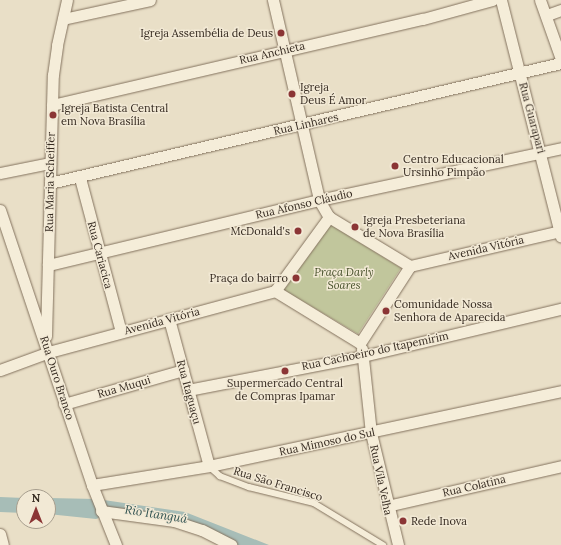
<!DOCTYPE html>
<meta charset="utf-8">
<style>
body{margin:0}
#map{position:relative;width:561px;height:545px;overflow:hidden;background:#e9dfc7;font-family:Lora,serif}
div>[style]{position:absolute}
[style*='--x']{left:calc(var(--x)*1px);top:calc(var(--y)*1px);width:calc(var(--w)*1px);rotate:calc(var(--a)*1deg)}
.green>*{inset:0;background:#c1c69c}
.water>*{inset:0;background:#a7bdb7}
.roads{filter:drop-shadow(0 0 1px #83725e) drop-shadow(0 0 1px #83725e)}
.lane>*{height:5.5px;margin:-2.75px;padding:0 2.75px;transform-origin:2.75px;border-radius:2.75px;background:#f5edd9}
.street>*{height:11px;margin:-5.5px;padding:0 5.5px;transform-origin:5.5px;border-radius:5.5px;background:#f5edd9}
.dots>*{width:11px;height:11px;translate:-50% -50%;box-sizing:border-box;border:2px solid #f2e9d5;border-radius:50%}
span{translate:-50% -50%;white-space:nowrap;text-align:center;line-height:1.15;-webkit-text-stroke:3px #f2e9d5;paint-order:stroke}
.poi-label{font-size:11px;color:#352a20}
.right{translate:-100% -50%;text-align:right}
.left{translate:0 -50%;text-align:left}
.street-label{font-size:11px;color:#352a20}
.park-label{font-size:11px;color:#454f29;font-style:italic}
.water-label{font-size:12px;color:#315351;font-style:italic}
.north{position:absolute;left:16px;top:489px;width:40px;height:40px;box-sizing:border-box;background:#f2e9d5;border:1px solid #a69d8d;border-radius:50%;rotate:0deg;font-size:11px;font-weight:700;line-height:16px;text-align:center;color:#352a20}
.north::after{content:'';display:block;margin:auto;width:14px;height:18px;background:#8b3535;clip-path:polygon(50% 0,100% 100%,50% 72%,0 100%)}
</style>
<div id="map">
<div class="green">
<div style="clip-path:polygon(331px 225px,401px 268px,358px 334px,284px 290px)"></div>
</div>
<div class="water">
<div style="clip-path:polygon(0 497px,24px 498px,24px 513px,0 512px)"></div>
<div style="clip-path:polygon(48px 498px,97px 499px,185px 512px,269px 545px,231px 545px,196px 526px,110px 514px,96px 519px,48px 514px)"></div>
</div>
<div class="roads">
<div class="lane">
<div style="--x:209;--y:466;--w:15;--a:42"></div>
<div style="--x:220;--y:476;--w:31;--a:21"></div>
<div style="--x:249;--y:487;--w:67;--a:13.8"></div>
<div style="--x:314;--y:503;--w:81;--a:31.3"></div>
</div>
<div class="street">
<div style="--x:273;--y:0;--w:205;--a:77"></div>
<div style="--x:319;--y:200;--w:20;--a:60"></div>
<div style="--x:329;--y:217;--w:95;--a:31.2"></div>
<div style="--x:410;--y:266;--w:92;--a:123"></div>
<div style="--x:360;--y:343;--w:100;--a:-148.5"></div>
<div style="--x:275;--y:291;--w:92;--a:-53.9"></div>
<div style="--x:501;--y:0;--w:244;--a:75.8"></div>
<div style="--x:540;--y:0;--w:63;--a:70.4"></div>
<div style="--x:547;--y:15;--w:15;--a:-20"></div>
<div style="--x:63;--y:19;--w:89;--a:-12.3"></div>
<div style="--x:52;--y:105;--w:381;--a:-13.1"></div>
<div style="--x:423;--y:19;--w:72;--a:-15.4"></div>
<div style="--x:0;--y:173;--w:51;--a:-11.3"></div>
<div style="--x:80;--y:178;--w:159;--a:75.1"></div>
<div style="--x:50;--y:183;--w:525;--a:-13.22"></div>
<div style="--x:0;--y:210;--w:290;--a:71.5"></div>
<div style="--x:92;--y:485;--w:65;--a:68.2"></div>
<div style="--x:48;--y:265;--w:279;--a:-13.5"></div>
<div style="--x:319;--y:200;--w:248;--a:-12.1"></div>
<div style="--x:410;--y:266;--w:155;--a:-13.1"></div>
<div style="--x:169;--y:319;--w:152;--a:74.8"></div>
<div style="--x:46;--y:336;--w:261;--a:-88.5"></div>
<div style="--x:53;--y:75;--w:30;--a:-82"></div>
<div style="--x:57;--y:45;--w:46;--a:-77.5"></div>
<div style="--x:362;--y:349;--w:84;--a:83.9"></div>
<div style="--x:371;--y:433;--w:115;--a:76.4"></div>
<div style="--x:0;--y:370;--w:52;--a:-20.2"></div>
<div style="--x:49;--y:352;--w:234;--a:-15.1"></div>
<div style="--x:188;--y:390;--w:178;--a:-11"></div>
<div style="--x:363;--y:356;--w:204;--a:-13.4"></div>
<div style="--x:64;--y:404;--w:124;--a:-15.9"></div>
<div style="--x:92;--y:485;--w:119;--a:-9.2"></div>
<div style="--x:209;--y:466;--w:360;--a:-12"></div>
<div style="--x:387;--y:506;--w:179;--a:-12.9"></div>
<div style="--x:101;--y:511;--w:74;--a:7.8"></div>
<div style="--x:174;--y:521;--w:29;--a:18"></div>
<div style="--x:202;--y:530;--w:33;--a:27"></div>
<div style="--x:0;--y:534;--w:11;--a:75"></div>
</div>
</div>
<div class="dots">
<div style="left:281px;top:33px;background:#8b3535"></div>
<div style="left:292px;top:94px;background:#8b3535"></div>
<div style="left:53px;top:115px;background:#8b3535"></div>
<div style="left:395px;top:166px;background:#8b3535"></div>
<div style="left:355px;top:227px;background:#8b3535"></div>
<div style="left:298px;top:231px;background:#8b3535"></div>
<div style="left:296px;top:278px;background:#8b3535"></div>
<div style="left:386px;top:311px;background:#8b3535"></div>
<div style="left:285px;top:371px;background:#8b3535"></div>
<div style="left:403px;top:521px;background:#8b3535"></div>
</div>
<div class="poi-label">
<span class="right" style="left:273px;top:33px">Igreja Assembélia de Deus</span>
<span class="left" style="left:300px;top:94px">Igreja<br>Deus É Amor</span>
<span class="left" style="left:61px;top:115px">Igreja Batista Central<br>em Nova Brasília</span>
<span class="left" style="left:403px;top:166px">Centro Educacional<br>Ursinho Pimpão</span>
<span class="left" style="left:363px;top:227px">Igreja Presbeteriana<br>de Nova Brasília</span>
<span class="right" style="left:290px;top:231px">McDonald's</span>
<span class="right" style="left:288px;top:278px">Praça do bairro</span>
<span class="left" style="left:394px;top:311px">Comunidade Nossa<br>Senhora de Aparecida</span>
<span style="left:285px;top:390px">Supermercado Central<br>de Compras Ipamar</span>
<span class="left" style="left:411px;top:521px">Rede Inova</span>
</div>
<div class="street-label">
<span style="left:272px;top:53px;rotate:-13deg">Rua Anchieta</span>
<span style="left:532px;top:118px;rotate:75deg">Rua Guarapari</span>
<span style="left:306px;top:124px;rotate:-13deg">Rua Linhares</span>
<span style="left:50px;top:182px;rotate:-89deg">Rua Maria Scheiffer</span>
<span style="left:304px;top:204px;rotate:-13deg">Rua Afonso Cláudio</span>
<span style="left:486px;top:248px;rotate:-13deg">Avenida Vitória</span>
<span style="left:100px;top:255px;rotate:75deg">Rua Cariacica</span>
<span style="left:162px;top:321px;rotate:-15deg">Avenida Vitória</span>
<span style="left:375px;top:351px;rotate:-12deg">Rua Cachoeiro do Itapemirim</span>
<span style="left:57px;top:378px;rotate:72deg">Rua Ouro Branco</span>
<span style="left:124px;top:387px;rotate:-16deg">Rua Muqui</span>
<span style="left:189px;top:392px;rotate:75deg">Rua Itaguaçu</span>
<span style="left:327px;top:442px;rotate:-12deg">Rua Mimoso do Sul</span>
<span style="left:381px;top:480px;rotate:78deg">Rua Vila Velha</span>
<span style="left:278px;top:484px;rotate:17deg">Rua São Francisco</span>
<span style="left:474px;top:486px;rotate:-13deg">Rua Colatina</span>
</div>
<div class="park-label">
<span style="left:344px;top:279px">Praça Darly<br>Soares</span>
</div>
<div class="water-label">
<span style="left:156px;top:514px;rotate:9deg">Rio Itanguá</span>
</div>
<div class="north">N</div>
</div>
